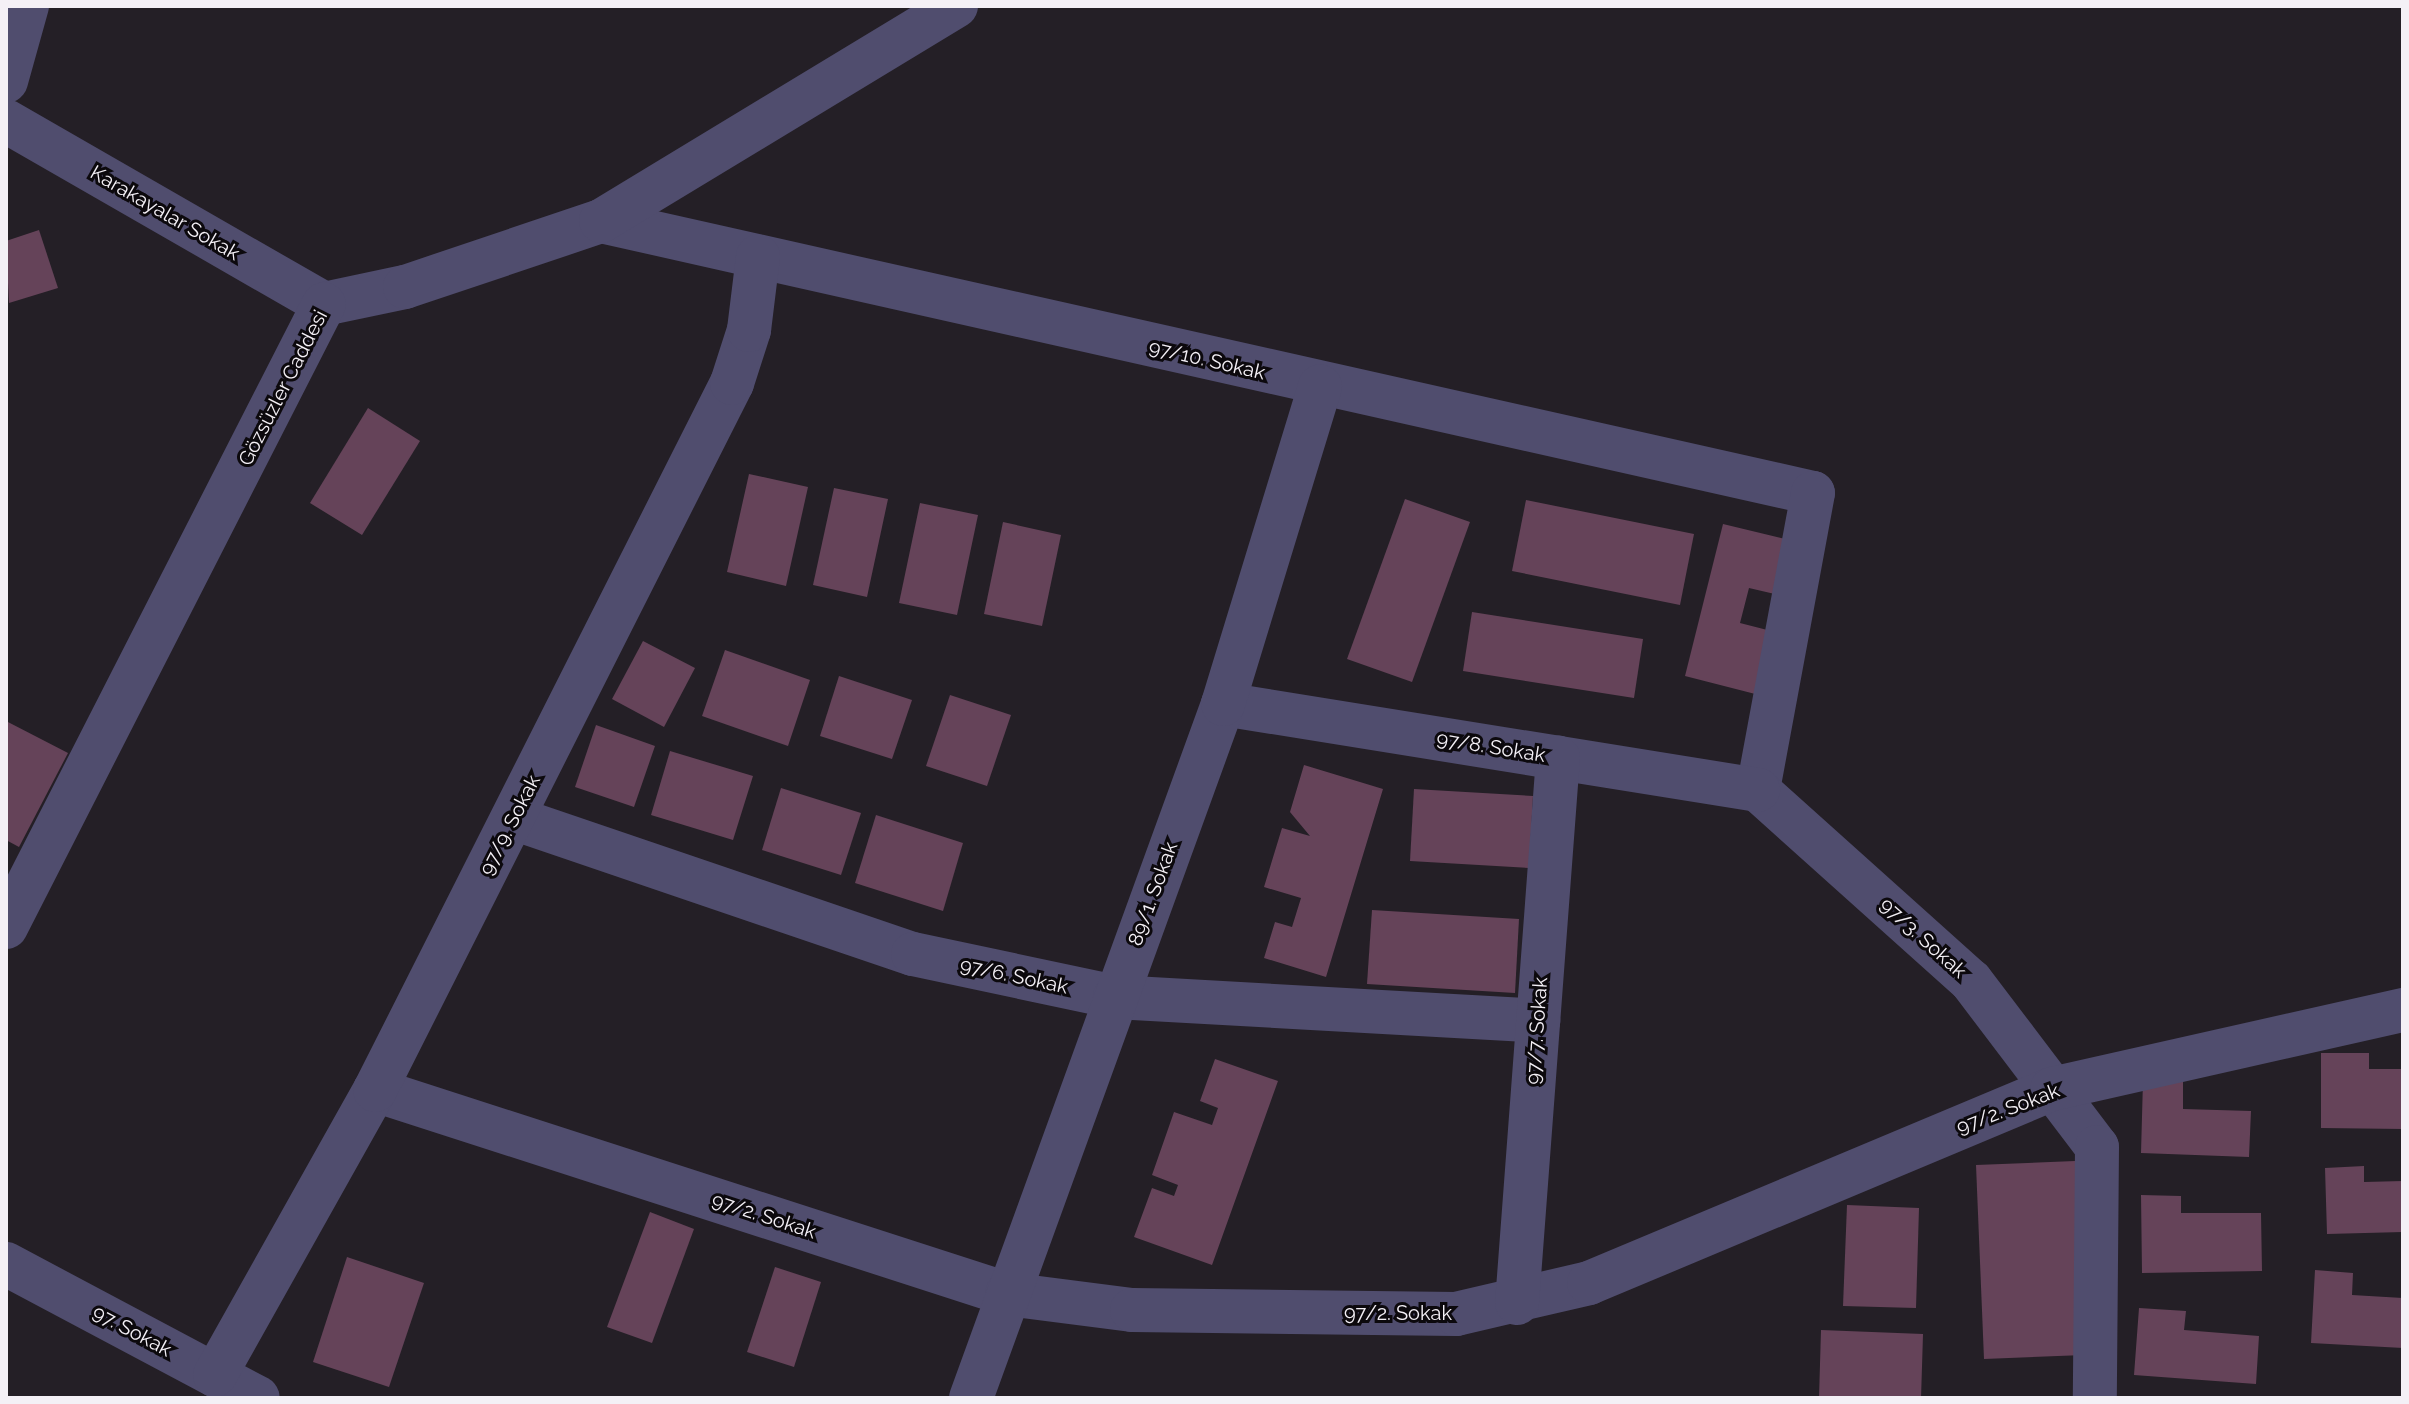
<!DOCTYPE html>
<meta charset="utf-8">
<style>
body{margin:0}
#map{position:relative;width:2409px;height:1404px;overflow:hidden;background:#241f26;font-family:Raleway,sans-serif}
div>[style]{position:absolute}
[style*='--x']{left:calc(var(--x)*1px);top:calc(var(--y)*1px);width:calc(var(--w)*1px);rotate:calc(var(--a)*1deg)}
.building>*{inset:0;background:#654359}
.minor>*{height:44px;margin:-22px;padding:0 22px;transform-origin:22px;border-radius:22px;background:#504d6e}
span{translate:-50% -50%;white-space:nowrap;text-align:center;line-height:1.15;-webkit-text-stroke:6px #0c090d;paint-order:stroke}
.street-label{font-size:20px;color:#f4f0f6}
.frame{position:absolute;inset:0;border:8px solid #f4f0f6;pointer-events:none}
</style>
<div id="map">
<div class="building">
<div style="clip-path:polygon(39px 230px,58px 288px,9px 303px,6px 241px)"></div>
<div style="clip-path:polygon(368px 408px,420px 441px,362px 535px,310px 503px)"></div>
<div style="clip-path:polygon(749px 474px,808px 487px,786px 586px,727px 572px)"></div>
<div style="clip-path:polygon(834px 488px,888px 499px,867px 597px,813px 585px)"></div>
<div style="clip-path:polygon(1405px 499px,1470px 522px,1412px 682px,1347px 659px)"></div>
<div style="clip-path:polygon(1526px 500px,1694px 534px,1680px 605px,1512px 571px)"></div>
<div style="clip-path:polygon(920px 503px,978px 515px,957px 615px,899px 603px)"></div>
<div style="clip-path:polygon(1003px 522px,1061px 535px,1042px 626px,984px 614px)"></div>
<div style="clip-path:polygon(1723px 524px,1793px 541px,1779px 595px,1749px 588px,1740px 623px,1783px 634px,1767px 697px,1685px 676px)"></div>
<div style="clip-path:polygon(1472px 612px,1643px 639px,1634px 698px,1463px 671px)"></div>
<div style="clip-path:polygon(643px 641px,695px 668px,664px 727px,612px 699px)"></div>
<div style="clip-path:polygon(725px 650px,810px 680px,788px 746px,702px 716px)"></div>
<div style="clip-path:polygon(839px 676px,912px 700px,892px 759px,820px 736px)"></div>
<div style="clip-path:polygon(950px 695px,1011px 715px,987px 786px,926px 766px)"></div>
<div style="clip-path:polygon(6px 721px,68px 753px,19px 847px,6px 840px)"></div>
<div style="clip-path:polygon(596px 725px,655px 746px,634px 807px,575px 787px)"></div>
<div style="clip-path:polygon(670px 751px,753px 776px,733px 840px,651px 815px)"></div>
<div style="clip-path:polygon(1304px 765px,1383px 789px,1326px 977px,1264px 958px,1275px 922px,1292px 927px,1301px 898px,1264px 887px,1282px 828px,1310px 836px,1290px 812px)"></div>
<div style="clip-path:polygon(781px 788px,861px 813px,841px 875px,762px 850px)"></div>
<div style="clip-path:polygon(1414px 789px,1533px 796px,1529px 868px,1410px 861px)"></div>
<div style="clip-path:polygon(876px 815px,963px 843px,943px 911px,855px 883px)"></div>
<div style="clip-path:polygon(1372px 910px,1519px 919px,1515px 993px,1367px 984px)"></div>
<div style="clip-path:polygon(2321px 1053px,2369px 1053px,2369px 1069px,2403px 1069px,2403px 1129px,2321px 1128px)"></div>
<div style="clip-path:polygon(1215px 1059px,1278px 1081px,1212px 1265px,1134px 1237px,1152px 1188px,1174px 1196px,1178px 1185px,1152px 1175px,1174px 1112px,1212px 1125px,1218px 1108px,1200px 1101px)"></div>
<div style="clip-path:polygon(2143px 1080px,2183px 1081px,2183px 1109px,2251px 1111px,2249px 1157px,2141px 1153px)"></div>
<div style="clip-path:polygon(2075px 1161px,2084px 1355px,1984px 1359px,1976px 1165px)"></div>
<div style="clip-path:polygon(2364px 1166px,2364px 1182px,2403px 1181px,2403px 1232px,2327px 1234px,2325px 1168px)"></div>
<div style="clip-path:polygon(2141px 1195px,2181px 1196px,2181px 1213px,2261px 1213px,2262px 1271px,2142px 1273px)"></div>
<div style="clip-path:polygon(1847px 1205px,1919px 1208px,1916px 1308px,1843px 1306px)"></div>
<div style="clip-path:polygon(650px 1212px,694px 1229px,652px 1343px,607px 1327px)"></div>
<div style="clip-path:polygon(347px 1257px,424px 1283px,389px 1387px,313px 1362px)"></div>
<div style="clip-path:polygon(775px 1267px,821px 1282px,794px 1367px,747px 1352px)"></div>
<div style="clip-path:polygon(2315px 1270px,2353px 1273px,2352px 1295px,2403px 1298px,2403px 1348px,2311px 1343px)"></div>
<div style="clip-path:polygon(2139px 1308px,2186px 1311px,2184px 1330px,2259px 1336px,2256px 1384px,2134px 1375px)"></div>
<div style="clip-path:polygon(1821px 1330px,1923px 1334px,1921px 1398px,1819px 1398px)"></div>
</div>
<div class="minor">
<div style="--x:6;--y:81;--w:78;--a:-74.4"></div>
<div style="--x:6;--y:121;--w:367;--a:29.9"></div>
<div style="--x:601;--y:221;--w:1242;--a:12.65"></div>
<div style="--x:1813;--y:493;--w:302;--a:100.5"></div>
<div style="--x:1758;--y:790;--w:286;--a:41.9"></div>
<div style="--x:1971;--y:981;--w:208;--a:52.8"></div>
<div style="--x:2097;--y:1147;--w:251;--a:90.5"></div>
<div style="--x:324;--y:304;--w:83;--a:-11.9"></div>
<div style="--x:405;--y:287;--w:207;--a:-18.6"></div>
<div style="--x:601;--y:221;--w:415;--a:-31.2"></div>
<div style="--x:1223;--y:704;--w:542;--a:9.13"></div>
<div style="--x:513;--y:818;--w:422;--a:18.8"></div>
<div style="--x:913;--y:954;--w:207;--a:12"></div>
<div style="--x:1115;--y:997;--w:424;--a:3.2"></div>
<div style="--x:6;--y:927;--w:699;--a:-62.96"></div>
<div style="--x:375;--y:1090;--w:664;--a:17.89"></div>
<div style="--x:1007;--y:1294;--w:126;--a:7.3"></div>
<div style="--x:1132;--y:1310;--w:324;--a:0.7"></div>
<div style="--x:1456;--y:1314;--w:137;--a:-13.1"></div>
<div style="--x:1589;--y:1283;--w:502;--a:-22.73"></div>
<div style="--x:2052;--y:1089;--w:360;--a:-12.7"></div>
<div style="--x:6;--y:1264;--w:285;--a:28"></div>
<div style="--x:1517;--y:1303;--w:547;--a:-85.7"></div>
<div style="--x:215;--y:1375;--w:327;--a:-60.7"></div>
<div style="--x:375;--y:1090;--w:792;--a:-63.21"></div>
<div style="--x:732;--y:383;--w:56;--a:-72.2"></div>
<div style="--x:749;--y:330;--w:74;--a:-83"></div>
<div style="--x:971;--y:1398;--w:738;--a:-70.04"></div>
<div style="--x:1223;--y:704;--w:332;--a:-73"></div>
</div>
<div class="street-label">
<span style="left:165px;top:213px;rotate:30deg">Karakayalar Sokak</span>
<span style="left:1207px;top:360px;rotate:13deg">97/10. Sokak</span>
<span style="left:283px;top:388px;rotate:-63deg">Gözsüzler Caddesi</span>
<span style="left:1491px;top:747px;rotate:9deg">97/8. Sokak</span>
<span style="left:510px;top:825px;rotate:-63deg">97/9. Sokak</span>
<span style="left:1153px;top:894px;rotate:-70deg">89/1. Sokak</span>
<span style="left:1923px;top:938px;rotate:42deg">97/3. Sokak</span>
<span style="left:1014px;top:976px;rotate:12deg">97/6. Sokak</span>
<span style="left:1537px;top:1031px;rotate:-86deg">97/7. Sokak</span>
<span style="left:2008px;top:1109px;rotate:-21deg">97/2. Sokak</span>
<span style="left:764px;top:1216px;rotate:18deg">97/2. Sokak</span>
<span style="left:1398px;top:1313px">97/2. Sokak</span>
<span style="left:132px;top:1331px;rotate:28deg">97. Sokak</span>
</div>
<div class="frame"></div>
</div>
